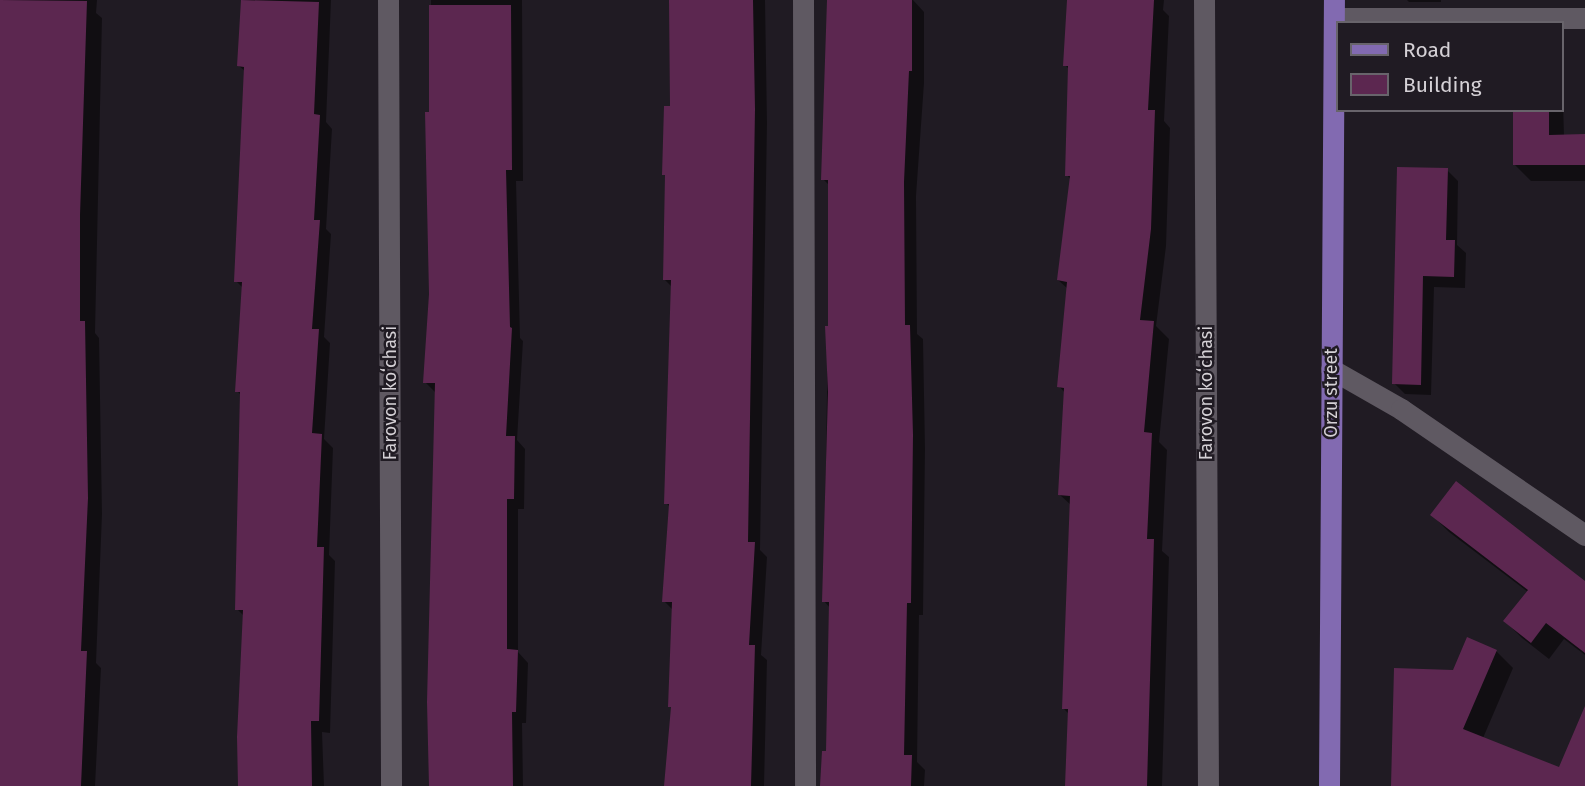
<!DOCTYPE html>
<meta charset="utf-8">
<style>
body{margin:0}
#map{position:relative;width:1585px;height:786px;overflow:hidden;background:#201b23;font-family:"Fira Sans",sans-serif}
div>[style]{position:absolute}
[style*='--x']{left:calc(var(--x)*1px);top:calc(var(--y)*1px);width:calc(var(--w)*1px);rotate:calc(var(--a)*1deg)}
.shadow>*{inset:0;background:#0007}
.building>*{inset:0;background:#5c2750}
.minor>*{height:21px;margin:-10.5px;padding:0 10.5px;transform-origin:10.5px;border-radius:10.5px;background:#5f5962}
.major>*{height:21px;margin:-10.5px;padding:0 10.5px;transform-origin:10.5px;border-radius:10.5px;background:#826ab1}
span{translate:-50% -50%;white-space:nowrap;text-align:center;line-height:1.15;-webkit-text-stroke:5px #201b23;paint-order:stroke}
.street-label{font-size:18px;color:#d5d1d6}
.legend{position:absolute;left:1336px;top:21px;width:228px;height:91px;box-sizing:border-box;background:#201b23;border:2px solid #68646b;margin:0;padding:9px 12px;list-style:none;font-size:21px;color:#d5d1d6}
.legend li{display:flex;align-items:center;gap:14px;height:35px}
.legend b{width:35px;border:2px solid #68646b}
</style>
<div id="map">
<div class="shadow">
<div style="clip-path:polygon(0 0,97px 0,96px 13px,102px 18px,95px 333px,99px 338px,102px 514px,96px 663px,101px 668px,95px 786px,0 786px)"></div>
<div style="clip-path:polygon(242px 0,331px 0,326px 122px,332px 129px,326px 229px,331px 234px,324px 337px,330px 343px,324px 439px,333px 448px,329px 555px,335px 561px,330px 733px,322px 732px,324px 786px,240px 786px,245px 617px,237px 609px,241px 395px,237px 391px,244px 289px,236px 281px,246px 72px,239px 66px)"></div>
<div style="clip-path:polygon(431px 0,522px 0,523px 181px,516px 181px,520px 338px,523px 341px,517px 440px,525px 449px,524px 509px,518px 509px,518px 652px,528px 663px,526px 723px,522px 723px,523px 786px,431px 786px,436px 393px,425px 382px,430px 294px)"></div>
<div style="clip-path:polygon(674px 0,765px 0,767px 123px,760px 550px,767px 557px,761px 655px,767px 660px,764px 786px,666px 786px,672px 709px,670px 706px,673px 610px,664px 601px,670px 507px,666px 503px,672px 287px,664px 279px,666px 177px,664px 174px,671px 108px)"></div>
<div style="clip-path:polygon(828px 0,913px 0,924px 12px,924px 83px,916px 196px,917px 334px,923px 339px,925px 449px,923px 615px,919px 615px,917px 762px,925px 770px,924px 786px,822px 786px,828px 753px,830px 608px,824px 601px,830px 186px,823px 179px)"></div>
<div style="clip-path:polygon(1069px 0,1164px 0,1163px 10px,1169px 16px,1164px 121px,1170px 128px,1166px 246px,1156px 326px,1169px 339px,1159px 442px,1167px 450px,1162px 551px,1169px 557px,1162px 786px,1068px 786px,1069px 714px,1064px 709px,1072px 506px,1060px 495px,1065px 393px,1059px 386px,1068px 289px,1058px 280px,1071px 180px,1067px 175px,1070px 70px,1065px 65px)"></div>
<div style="clip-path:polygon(1407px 0,1441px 0,1441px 2px,1409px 2px)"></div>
<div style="clip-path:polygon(1562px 67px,1564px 136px,1585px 136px,1585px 181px,1531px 181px,1515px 165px,1515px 110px,1562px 110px)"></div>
<div style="clip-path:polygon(1447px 170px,1458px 181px,1457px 245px,1466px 253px,1465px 288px,1434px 287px,1431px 395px,1405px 394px,1394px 383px)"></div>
<div style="clip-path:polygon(1432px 515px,1585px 583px,1585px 655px,1564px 639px,1549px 659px,1522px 638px,1505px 621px,1528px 592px,1449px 532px)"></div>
<div style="clip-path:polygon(1496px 651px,1513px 668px,1483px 738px,1560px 769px,1585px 711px,1585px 786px,1393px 786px,1455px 672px)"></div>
</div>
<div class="building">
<div style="clip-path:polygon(0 0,87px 1px,80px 215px,80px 321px,85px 321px,88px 498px,81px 651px,87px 651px,81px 786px,0 786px)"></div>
<div style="clip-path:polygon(241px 0,319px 2px,314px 114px,320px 115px,314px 220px,320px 220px,312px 329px,319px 329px,312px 433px,322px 434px,317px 547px,324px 547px,319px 721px,311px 721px,312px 786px,238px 786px,237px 737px,243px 610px,235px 610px,240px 392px,235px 392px,242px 282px,234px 282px,244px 67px,237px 66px)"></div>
<div style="clip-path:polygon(669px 0,753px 0,755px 109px,748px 542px,755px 542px,749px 645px,755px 645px,751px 786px,664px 786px,671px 707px,668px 707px,672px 602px,662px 602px,669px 504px,664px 504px,671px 280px,663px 280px,665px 175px,662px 175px,664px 106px,670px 106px)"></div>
<div style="clip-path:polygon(827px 0,912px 0,912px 71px,909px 71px,904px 182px,905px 325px,910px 325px,913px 435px,911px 603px,907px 603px,904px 755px,912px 755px,911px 786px,820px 786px,822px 751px,826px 751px,829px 602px,822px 602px,828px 392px,825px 326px,828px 326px,828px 180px,821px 180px)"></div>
<div style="clip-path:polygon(1067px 0,1154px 0,1148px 110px,1155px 110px,1151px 229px,1140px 320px,1154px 321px,1144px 432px,1152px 433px,1147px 539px,1154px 539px,1147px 786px,1065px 786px,1068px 709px,1062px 709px,1070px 496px,1058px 495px,1064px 388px,1057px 387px,1067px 282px,1057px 280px,1070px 176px,1065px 176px,1068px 66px,1063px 66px)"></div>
<div style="clip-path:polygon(429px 5px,511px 5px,512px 170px,506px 170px,510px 327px,512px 328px,506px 436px,515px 436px,514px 499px,507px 499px,507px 649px,518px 650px,516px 712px,512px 712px,513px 786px,429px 786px,427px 702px,435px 383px,423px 383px,429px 294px,425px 112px,429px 112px)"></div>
<div style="clip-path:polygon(1513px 110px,1549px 110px,1549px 135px,1585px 134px,1585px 165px,1513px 165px)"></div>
<div style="clip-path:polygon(1397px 167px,1448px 168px,1446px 240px,1455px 240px,1454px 277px,1423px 276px,1421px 385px,1392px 384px)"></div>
<div style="clip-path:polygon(1456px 481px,1585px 581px,1585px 653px,1546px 623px,1531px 643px,1503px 621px,1528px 590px,1430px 515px)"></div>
<div style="clip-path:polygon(1467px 637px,1497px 650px,1463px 729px,1559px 767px,1585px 706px,1585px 786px,1391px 786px,1394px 668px,1453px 670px)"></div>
</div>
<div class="minor">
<div style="--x:388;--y:0;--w:786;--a:89.78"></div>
<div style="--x:803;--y:0;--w:786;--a:89.85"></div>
<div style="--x:1204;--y:0;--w:786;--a:89.71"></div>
<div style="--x:1334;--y:18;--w:251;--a:0"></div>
<div style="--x:1331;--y:369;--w:81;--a:29.7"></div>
<div style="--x:1401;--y:409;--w:223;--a:34.4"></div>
</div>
<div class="major">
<div style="--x:1329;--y:786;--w:786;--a:-89.64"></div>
</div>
<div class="street-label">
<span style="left:390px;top:393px;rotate:-90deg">Farovon koʻchasi</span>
<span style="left:1206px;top:393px;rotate:-90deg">Farovon koʻchasi</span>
<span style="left:1331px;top:393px;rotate:-90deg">Orzu street</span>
</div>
<ul class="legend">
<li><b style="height:9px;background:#826ab1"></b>Road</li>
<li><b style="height:19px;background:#5c2750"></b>Building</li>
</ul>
</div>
